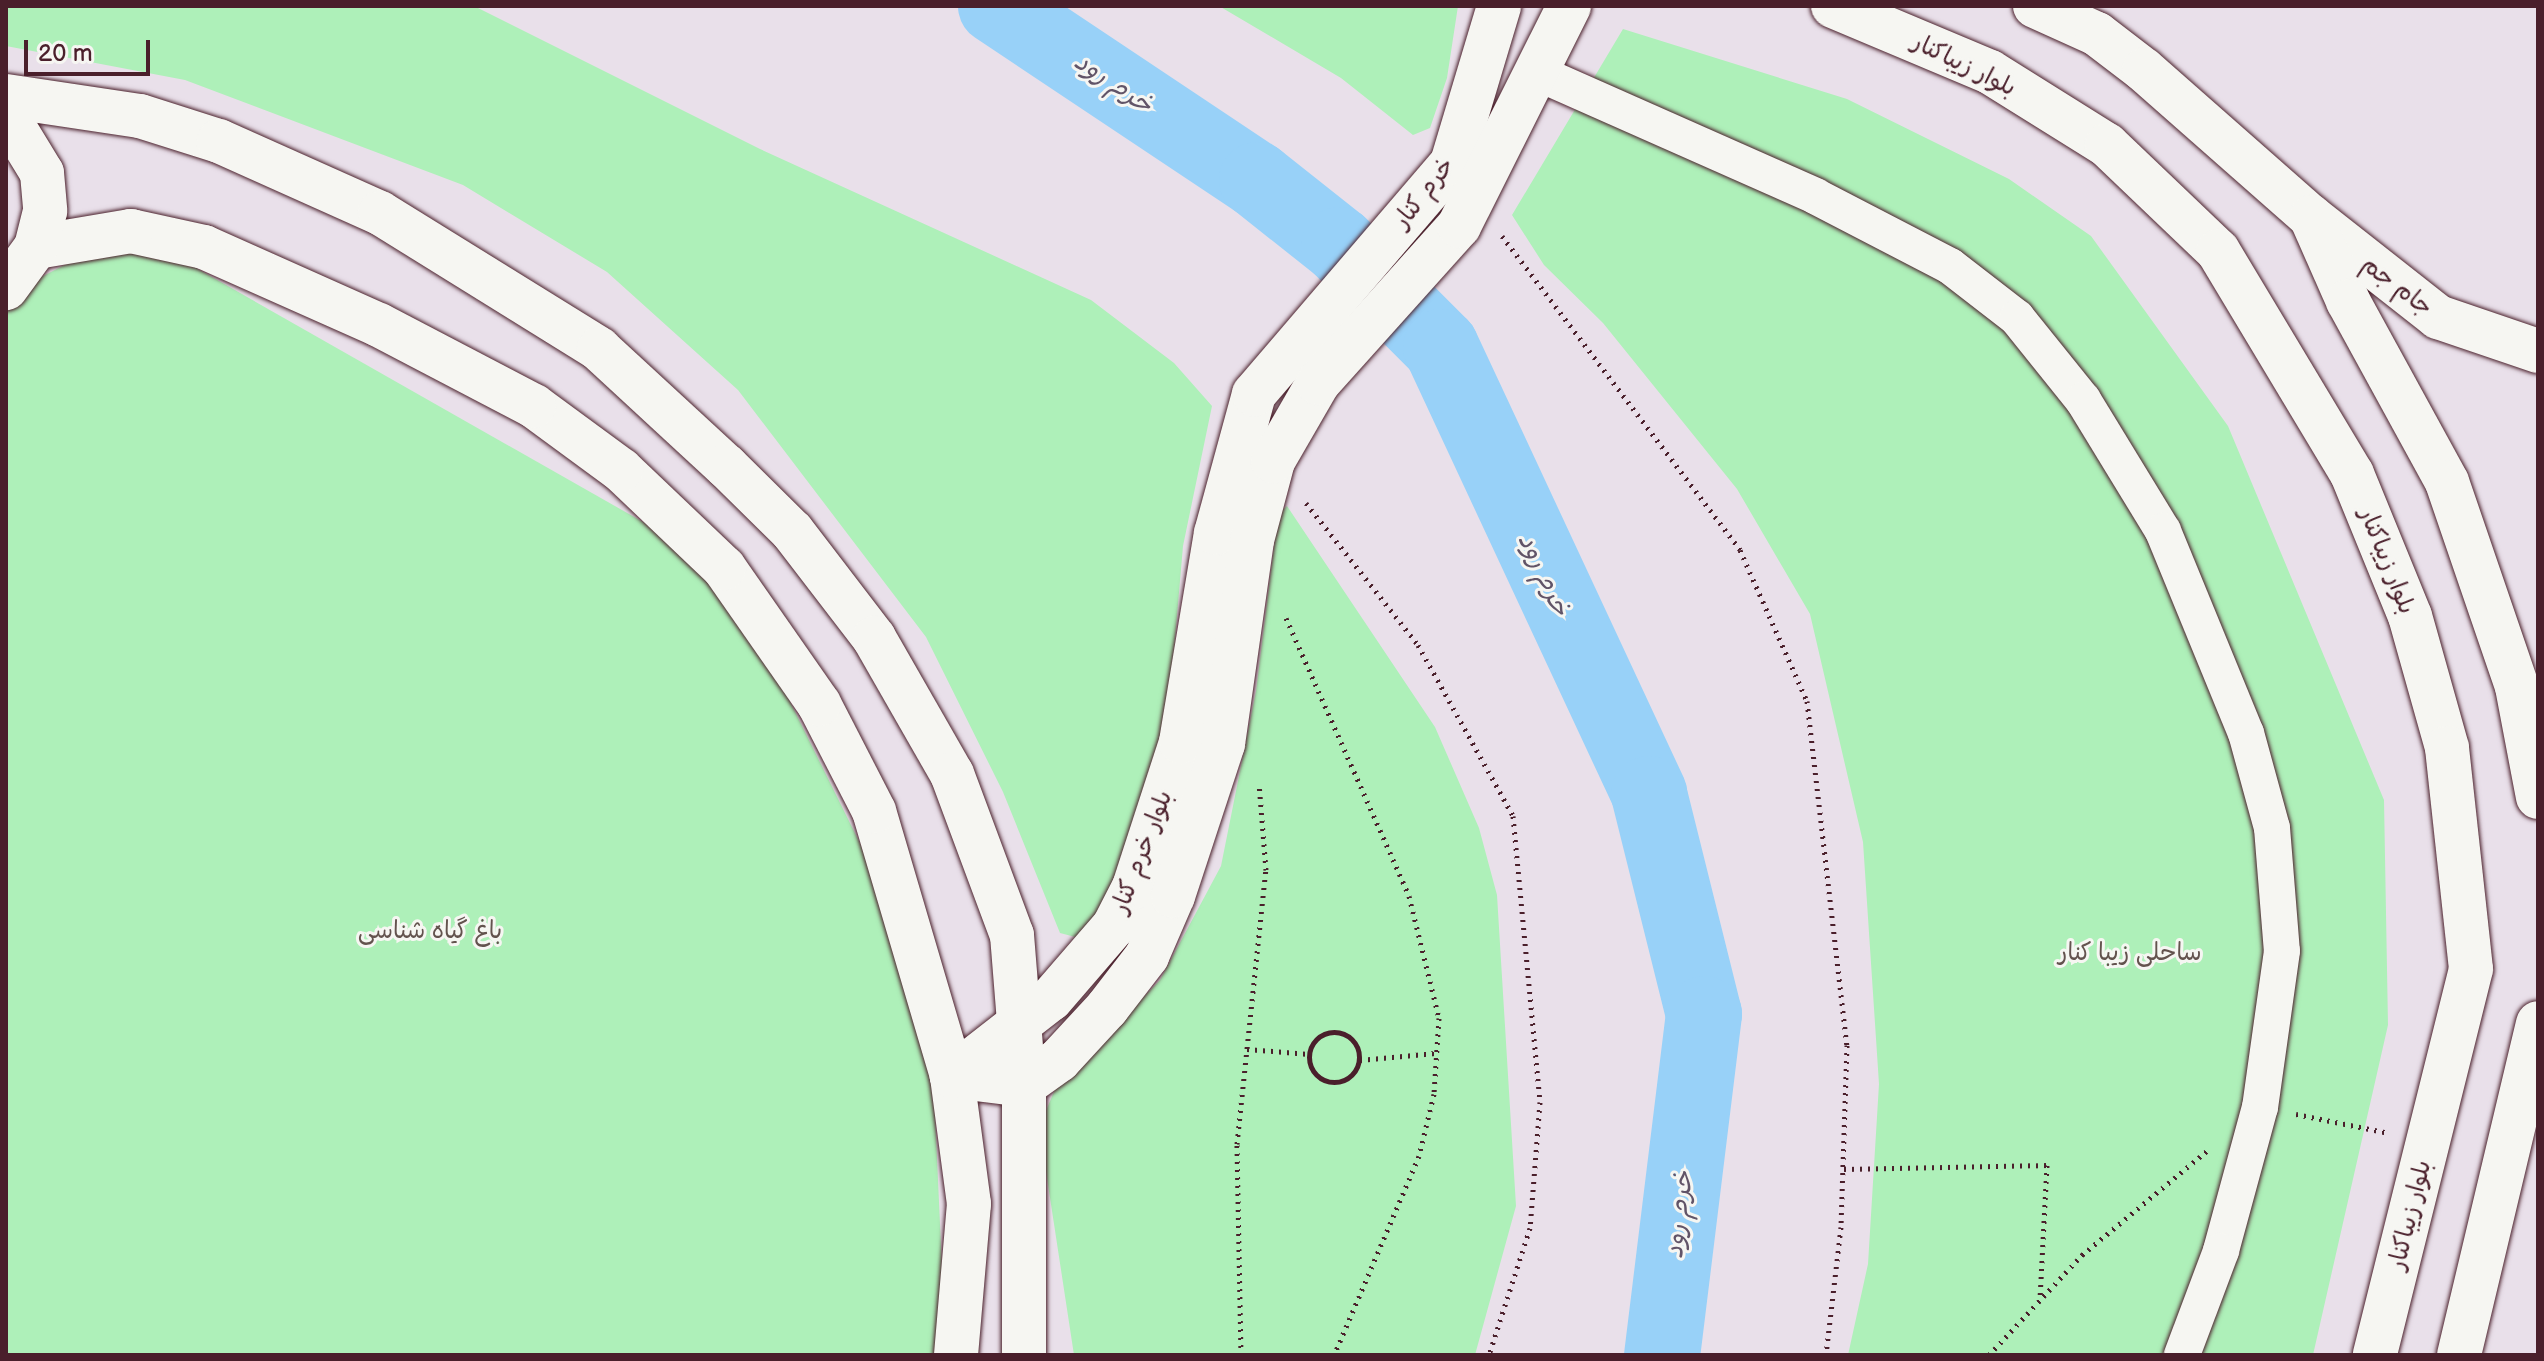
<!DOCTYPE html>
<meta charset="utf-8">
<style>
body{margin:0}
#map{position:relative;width:2544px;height:1361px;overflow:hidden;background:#e9e0ea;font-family:"Balsamiq Sans","Playpen Sans Arabic",sans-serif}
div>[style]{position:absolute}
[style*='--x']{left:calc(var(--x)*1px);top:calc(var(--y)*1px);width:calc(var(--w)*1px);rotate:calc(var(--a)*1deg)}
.green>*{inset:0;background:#aef0b9}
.river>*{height:76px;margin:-38px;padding:0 38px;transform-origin:38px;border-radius:38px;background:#98d1f8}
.path>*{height:5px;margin-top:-2.5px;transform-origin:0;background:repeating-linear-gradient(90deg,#4a1f2b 0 2px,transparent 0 8px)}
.path>.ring{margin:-2.5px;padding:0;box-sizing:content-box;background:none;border:5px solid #4a1f2b;border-radius:50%}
.roads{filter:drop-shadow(0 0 2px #4a1f2b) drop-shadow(0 0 2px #4a1f2b)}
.pedestrian>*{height:36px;margin:-18px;padding:0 18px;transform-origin:18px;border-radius:18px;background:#f6f6f2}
.tertiary>*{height:44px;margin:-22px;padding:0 22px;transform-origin:22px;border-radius:22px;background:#f6f6f2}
.secondary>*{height:44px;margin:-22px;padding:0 22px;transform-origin:22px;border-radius:22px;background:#f6f6f2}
span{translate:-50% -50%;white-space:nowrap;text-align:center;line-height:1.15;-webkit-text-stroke:6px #f6f6f2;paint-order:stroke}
.street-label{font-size:24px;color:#4a1f2b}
.park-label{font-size:24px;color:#63534e}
.water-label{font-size:26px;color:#615468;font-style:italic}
.frame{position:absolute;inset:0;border:8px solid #4a1f2b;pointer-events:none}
.scale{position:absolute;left:24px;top:40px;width:126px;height:36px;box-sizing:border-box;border:4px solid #4a1f2b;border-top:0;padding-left:10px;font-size:24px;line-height:28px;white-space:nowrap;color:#4a1f2b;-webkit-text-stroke:6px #f6f6f2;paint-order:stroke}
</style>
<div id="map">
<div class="green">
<div style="clip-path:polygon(6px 6px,474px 6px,760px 149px,1091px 300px,1174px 363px,1212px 406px,1183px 546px,1168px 720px,1121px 885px,1079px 938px,1060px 933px,1003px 792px,926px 637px,738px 390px,607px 272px,463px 185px,185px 80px,6px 46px)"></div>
<div style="clip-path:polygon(1219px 6px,1458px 6px,1447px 78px,1430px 128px,1413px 135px,1341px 78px)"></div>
<div style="clip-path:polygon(1623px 29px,1847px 99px,2009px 179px,2091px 236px,2228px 426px,2384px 800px,2388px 1025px,2313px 1355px,1848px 1355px,1868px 1264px,1879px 1084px,1863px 842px,1810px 614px,1737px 489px,1603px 323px,1544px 265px,1512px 215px)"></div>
<div style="clip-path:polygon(131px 231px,724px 568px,929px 983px,946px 1355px,6px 1355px,6px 295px)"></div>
<div style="clip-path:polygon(1287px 506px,1435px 727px,1479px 828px,1497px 895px,1516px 1206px,1475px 1355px,1074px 1355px,1045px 1165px,1045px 1113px,1056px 1087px,1160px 980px,1221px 866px,1256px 691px,1278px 514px)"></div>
</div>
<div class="river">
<div style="--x:996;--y:6;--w:314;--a:33.7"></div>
<div style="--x:1257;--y:180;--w:105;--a:38.4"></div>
<div style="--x:1339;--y:245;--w:144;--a:45"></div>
<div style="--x:1441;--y:347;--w:493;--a:65"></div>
<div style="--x:1649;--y:794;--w:227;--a:76"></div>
<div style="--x:1704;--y:1014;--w:344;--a:97"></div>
</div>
<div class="path">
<div style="--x:1502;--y:236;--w:394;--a:52.8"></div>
<div style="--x:1740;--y:550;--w:165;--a:66.1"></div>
<div style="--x:1807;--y:701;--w:346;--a:83.4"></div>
<div style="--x:1847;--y:1045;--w:182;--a:91.9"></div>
<div style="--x:1841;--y:1227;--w:129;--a:96.7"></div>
<div style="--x:1306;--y:503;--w:181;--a:51.7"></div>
<div style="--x:1418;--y:645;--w:196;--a:60.9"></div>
<div style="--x:1513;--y:816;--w:287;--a:84.6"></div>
<div style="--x:1540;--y:1102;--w:126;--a:94.5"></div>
<div style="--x:1530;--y:1228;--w:133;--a:107.9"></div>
<div style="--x:1286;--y:618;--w:304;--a:66.1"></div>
<div style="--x:1409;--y:896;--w:126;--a:76.2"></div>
<div style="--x:1439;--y:1018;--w:76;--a:93.8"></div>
<div style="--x:1434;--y:1094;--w:64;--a:103.6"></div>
<div style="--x:1419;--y:1156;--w:216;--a:113.1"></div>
<div class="ring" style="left:1309px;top:1032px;width:45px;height:45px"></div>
<div style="--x:1247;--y:1049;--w:62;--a:4.6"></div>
<div style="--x:1360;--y:1060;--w:76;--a:-5.3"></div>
<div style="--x:2296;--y:1114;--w:95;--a:11.5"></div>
<div style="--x:1844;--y:1169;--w:203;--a:-1.1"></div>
<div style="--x:2047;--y:1165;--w:135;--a:93"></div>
<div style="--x:1241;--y:1355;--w:211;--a:-91.1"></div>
<div style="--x:1237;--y:1144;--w:276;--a:-84"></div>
<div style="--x:1266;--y:870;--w:87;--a:-94.6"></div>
<div style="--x:1989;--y:1355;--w:137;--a:-47.1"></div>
<div style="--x:2082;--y:1255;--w:163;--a:-39.8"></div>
</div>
<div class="roads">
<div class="pedestrian">
<div style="--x:1538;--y:73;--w:303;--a:23.9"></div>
<div style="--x:1815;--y:196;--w:152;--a:27.4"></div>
<div style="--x:1950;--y:266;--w:85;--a:37.8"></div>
<div style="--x:2017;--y:318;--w:105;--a:51.2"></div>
<div style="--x:2083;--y:400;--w:153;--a:58.6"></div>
<div style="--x:2163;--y:531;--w:218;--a:67.7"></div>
<div style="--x:2246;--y:733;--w:98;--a:74.7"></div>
<div style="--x:2272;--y:828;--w:123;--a:85.4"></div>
<div style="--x:2282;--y:951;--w:158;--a:98"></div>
<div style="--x:2260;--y:1107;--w:149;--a:105.2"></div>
<div style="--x:2221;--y:1251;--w:111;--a:110.6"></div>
</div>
<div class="tertiary">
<div style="--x:2311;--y:217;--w:162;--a:38.2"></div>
<div style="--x:2438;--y:317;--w:106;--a:18.8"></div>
</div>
<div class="secondary">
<div style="--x:1833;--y:6;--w:170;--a:22.8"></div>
<div style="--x:1990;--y:72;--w:138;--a:32"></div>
<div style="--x:2107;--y:145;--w:153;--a:43.7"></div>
<div style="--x:2218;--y:251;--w:260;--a:59"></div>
<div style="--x:2352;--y:474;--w:153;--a:67.8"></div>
<div style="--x:2410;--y:616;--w:137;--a:74.3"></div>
<div style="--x:2447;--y:748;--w:222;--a:83.8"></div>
<div style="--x:2471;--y:969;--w:398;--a:104"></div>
<div style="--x:2035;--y:6;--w:68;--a:24.3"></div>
<div style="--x:2097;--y:34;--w:59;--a:37.5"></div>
<div style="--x:2144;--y:70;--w:222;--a:41.4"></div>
<div style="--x:2311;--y:217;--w:92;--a:66.2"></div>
<div style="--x:2348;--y:301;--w:206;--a:61.3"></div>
<div style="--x:2447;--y:482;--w:217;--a:71.1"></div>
<div style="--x:2517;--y:687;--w:112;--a:79.2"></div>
<div style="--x:6;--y:96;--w:135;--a:8.5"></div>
<div style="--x:140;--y:116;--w:83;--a:17.6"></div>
<div style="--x:219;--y:141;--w:176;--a:24.1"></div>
<div style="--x:380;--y:213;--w:258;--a:31.8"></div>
<div style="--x:599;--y:349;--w:173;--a:42.7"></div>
<div style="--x:726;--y:466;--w:93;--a:44.6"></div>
<div style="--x:792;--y:531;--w:135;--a:52.5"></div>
<div style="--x:874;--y:638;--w:157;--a:60.2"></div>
<div style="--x:952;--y:774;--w:172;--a:69.6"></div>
<div style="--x:1012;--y:935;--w:150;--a:85.4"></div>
<div style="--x:1024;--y:1085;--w:73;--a:-172.9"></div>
<div style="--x:952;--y:1076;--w:276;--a:-106.4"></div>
<div style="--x:874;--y:811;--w:120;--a:-117.2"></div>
<div style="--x:819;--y:704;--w:166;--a:-124.9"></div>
<div style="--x:724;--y:568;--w:142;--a:-136.4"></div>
<div style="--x:621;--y:470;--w:108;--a:-143.7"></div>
<div style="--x:534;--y:406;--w:175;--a:-152.4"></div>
<div style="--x:379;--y:325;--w:192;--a:-156"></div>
<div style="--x:204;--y:247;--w:75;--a:-167.6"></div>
<div style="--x:131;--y:231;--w:96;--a:170.4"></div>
<div style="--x:6;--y:114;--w:69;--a:58.6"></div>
<div style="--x:42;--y:173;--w:38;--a:85"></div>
<div style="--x:45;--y:211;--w:37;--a:104"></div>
<div style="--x:36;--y:247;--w:51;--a:126.2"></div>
<div style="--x:956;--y:1355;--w:152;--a:-85.1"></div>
<div style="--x:969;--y:1204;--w:129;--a:-97.6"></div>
<div style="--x:952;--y:1076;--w:125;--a:-37.9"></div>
<div style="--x:1051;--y:999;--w:96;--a:-49.2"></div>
<div style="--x:1114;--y:926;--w:44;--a:-62.9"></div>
<div style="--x:1134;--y:887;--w:152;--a:-72"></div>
<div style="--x:1181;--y:742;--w:212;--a:-80.5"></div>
<div style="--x:1216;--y:533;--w:144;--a:-74.7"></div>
<div style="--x:1254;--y:394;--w:304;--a:-49.4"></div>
<div style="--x:1452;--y:163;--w:164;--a:-73.3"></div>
<div style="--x:1024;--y:1355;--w:270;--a:-90"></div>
<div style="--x:1024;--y:1085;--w:43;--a:-35.5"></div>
<div style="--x:1059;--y:1060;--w:71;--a:-47.3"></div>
<div style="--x:1107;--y:1008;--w:66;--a:-52.4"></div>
<div style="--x:1147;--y:956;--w:65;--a:-66.6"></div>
<div style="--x:1173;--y:896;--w:160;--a:-71.8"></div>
<div style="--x:1223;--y:744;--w:206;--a:-81.9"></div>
<div style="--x:1252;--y:540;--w:82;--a:-75.1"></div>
<div style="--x:1273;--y:461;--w:90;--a:-60"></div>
<div style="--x:1318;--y:383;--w:211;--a:-48.1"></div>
<div style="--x:1459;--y:226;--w:246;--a:-63.4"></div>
<div style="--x:2459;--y:1355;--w:341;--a:-76.6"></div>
</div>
</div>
<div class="street-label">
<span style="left:1964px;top:65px;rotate:26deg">بلوار زیباکنار</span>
<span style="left:1424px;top:193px;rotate:-52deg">خرم کنار</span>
<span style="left:2397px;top:286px;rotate:37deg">جام جم</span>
<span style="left:2387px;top:561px;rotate:68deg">بلوار زیباکنار</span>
<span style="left:1142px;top:852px;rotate:-69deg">بلوار خرم کنار</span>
<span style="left:2410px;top:1215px;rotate:-76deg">بلوار زیباکنار</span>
</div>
<div class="park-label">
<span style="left:430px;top:931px">باغ گیاه شناسی</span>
<span style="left:2130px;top:953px">ساحلی زیبا کنار</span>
</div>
<div class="water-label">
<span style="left:1113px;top:84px;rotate:34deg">خرم رود</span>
<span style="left:1543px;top:575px;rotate:65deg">خرم رود</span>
<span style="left:1680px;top:1215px;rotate:-83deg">خرم رود</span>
</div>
<div class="frame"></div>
<div class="scale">20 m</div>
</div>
